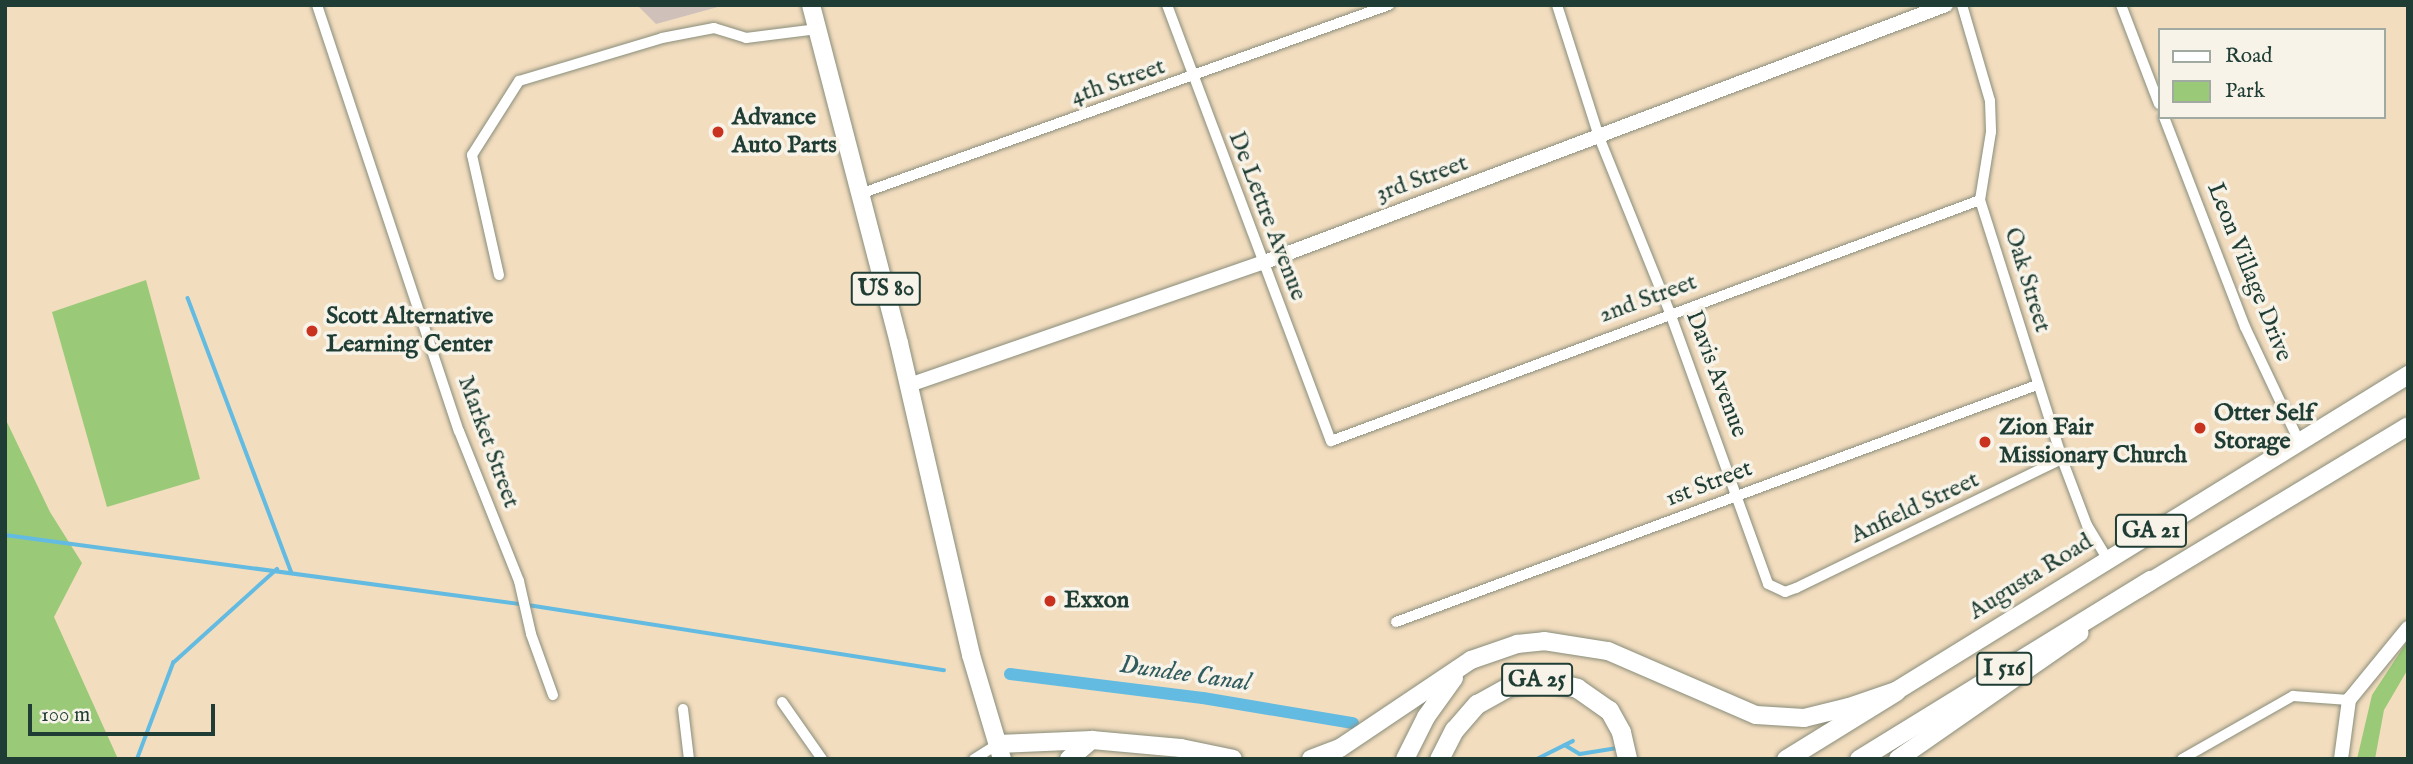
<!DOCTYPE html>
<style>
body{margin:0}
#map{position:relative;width:2413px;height:764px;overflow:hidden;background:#f3ddbf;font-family:"IM FELL English",serif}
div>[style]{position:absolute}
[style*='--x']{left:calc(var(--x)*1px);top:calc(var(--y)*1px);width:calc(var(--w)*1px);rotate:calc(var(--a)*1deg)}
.industrial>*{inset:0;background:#cfc0ba}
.green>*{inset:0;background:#9aca78}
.stream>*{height:3.5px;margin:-1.75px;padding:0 1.75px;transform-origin:1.75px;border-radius:1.75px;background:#63bbe1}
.canal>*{height:12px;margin:-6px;padding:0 6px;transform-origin:6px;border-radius:6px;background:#63bbe1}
.roads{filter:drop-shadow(0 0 2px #898d7a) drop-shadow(0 0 2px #898d7a)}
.minor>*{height:10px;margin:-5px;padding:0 5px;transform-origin:5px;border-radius:5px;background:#fff}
.tertiary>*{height:14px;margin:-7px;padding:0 7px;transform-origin:7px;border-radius:7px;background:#fff}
.primary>*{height:18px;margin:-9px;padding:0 9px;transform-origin:9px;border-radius:9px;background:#fff}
.trunk>*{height:18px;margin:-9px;padding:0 9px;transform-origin:9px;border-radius:9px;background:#fff}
.motorway>*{height:19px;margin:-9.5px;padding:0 9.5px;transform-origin:9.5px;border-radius:9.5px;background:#fff}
.dots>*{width:19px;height:19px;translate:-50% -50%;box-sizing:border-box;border:4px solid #f7f3e8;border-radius:50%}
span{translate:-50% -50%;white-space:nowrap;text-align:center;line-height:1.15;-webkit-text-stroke:7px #f7f3e8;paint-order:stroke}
.shield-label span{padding:2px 5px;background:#f7f3e8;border:2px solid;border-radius:5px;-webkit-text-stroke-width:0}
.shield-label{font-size:23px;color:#1f3d34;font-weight:700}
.street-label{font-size:24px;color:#1f3d34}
.poi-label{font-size:24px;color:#1f3d34;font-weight:700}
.left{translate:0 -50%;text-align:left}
.water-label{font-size:26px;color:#305c5f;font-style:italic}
.frame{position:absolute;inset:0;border:7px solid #1f3d34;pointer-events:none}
.legend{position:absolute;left:2158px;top:28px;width:228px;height:91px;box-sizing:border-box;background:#f7f3e8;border:2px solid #a1aaa0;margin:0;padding:9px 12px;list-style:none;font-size:21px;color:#1f3d34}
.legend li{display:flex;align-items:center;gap:14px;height:35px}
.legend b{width:35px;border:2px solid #a1aaa0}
.scale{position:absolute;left:28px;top:704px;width:187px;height:32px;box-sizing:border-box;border:4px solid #1f3d34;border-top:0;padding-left:9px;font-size:21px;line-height:24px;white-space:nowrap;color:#1f3d34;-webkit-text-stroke:5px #f7f3e8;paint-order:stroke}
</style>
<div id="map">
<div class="industrial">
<div style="clip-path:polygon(637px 5px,725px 5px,656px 24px)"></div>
</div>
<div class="green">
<div style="clip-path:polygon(146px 280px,200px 479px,107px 507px,52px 312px)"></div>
<div style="clip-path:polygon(5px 418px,50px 512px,82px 563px,54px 617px,118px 759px,5px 759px)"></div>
<div style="clip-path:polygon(2408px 640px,2408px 669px,2384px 710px,2375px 759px,2357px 759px,2372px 695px)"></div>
</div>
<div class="stream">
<div style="--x:188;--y:298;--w:292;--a:69.3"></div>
<div style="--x:5;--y:535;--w:520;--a:7.63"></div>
<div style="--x:528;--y:605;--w:421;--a:8.9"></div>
<div style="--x:1565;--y:745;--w:17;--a:31"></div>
<div style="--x:1580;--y:754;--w:36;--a:-9"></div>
<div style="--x:137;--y:759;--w:103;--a:-69.4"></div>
<div style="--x:173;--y:663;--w:140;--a:-42.1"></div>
<div style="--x:1537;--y:759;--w:40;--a:-26.6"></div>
</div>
<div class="canal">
<div style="--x:1010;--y:674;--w:194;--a:7.1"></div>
<div style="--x:1203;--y:698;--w:152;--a:9.5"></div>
</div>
<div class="roads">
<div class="minor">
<div style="--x:317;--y:5;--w:449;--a:71.6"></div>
<div style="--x:459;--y:431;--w:162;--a:68.2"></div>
<div style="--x:519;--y:581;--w:54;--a:77.2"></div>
<div style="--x:531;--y:634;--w:65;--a:70.2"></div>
<div style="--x:1167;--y:5;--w:466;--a:69.4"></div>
<div style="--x:1331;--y:441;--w:692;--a:-20.37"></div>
<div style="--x:1557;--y:5;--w:139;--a:72.3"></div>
<div style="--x:1599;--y:137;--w:190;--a:68"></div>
<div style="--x:1670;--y:313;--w:288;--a:70.1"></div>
<div style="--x:1768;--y:584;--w:19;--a:25"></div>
<div style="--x:1785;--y:592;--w:12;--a:-20"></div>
<div style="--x:1796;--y:588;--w:296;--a:-25.9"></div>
<div style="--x:1962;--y:5;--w:100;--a:73.7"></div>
<div style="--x:1990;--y:101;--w:31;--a:88"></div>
<div style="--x:1991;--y:132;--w:69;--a:99.2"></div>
<div style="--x:1980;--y:200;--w:272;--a:72.4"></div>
<div style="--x:2062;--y:459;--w:71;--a:69.3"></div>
<div style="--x:2087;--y:525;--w:39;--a:59"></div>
<div style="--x:2121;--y:5;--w:106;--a:69"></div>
<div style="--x:2164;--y:117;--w:225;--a:68.9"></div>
<div style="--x:2245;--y:327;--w:126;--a:64.7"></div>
<div style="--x:860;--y:194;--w:562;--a:-19.66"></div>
<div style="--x:499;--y:275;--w:123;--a:-102.7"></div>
<div style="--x:472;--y:155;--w:88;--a:-57.6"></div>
<div style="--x:519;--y:81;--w:149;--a:-16.7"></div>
<div style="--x:662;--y:38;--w:53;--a:-10.9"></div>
<div style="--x:714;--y:28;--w:34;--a:17"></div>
<div style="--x:746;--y:38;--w:72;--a:-7.2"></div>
<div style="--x:1396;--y:622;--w:683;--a:-20.29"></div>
<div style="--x:782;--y:702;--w:70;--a:54.9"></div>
<div style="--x:683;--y:709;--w:50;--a:83.2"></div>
<div style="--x:974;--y:759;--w:28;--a:-32"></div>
<div style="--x:2182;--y:759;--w:128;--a:-29.6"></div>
<div style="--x:2293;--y:696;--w:56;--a:4.1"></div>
</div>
<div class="tertiary">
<div style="--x:909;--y:385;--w:373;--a:-19.1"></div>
<div style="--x:1262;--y:263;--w:731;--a:-20.67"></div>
<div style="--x:2341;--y:759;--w:60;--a:-82.3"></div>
<div style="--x:2349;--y:700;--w:93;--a:-50.7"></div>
</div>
<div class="primary">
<div style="--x:811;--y:5;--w:349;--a:75.4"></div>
<div style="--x:899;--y:343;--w:320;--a:77"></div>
<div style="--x:971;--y:655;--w:109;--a:73.4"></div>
<div style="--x:998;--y:744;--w:94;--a:-2.4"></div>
<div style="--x:1092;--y:740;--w:89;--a:5.1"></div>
<div style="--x:1181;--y:748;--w:53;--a:11.9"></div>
<div style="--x:1069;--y:759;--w:30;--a:-40"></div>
</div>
<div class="trunk">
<div style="--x:2138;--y:589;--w:315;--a:-31.1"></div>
<div style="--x:1311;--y:759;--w:31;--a:-21"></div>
<div style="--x:1340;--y:748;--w:158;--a:-33.9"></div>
<div style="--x:1471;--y:660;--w:49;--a:-19.2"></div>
<div style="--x:1517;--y:644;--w:27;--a:-6"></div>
<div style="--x:1544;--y:641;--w:65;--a:8.9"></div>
<div style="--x:1608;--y:651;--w:161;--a:23.4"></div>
<div style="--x:1756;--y:715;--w:48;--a:3.6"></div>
<div style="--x:1804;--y:718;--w:46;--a:-13.7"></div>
<div style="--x:1849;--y:707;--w:50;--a:-18.8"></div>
<div style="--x:1896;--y:691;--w:602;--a:-31.68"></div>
<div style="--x:1405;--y:759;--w:47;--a:-63.4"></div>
<div style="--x:1426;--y:717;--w:48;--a:-54.3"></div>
<div style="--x:1898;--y:759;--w:221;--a:-34.8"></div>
</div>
<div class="motorway">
<div style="--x:1439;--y:759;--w:33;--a:-63"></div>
<div style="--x:1454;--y:730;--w:35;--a:-49"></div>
<div style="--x:1477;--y:704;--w:37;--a:-29"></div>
<div style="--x:1509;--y:686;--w:35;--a:-10"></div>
<div style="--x:1543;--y:680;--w:35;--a:13"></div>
<div style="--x:1577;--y:688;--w:39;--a:35"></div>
<div style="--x:1609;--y:710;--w:25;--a:61"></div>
<div style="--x:1621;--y:732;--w:28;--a:77"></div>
<div style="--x:1786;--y:759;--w:129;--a:-31.7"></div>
<div style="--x:1859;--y:759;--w:342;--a:-31.6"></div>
</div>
</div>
<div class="dots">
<div style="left:718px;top:132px;background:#c8321e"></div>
<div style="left:312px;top:331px;background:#c8321e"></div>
<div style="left:2200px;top:428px;background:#c8321e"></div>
<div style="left:1985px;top:442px;background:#c8321e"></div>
<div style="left:1050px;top:601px;background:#c8321e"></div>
</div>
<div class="shield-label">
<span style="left:886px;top:289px">US 80</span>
<span style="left:2151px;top:531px">GA 21</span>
<span style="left:2004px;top:669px">I 516</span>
<span style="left:1537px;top:680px">GA 25</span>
</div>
<div class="street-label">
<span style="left:1118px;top:82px;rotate:-19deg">4th Street</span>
<span style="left:1422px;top:179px;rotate:-20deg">3rd Street</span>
<span style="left:1267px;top:216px;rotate:69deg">De Lettre Avenue</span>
<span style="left:2249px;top:272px;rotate:68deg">Leon Village Drive</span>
<span style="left:2027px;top:280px;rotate:73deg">Oak Street</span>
<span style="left:1648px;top:299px;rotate:-20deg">2nd Street</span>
<span style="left:1716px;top:374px;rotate:69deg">Davis Avenue</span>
<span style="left:488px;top:442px;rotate:70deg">Market Street</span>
<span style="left:1709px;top:484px;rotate:-21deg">1st Street</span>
<span style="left:1915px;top:508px;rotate:-25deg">Anfield Street</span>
<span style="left:2031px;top:577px;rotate:-32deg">Augusta Road</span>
</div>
<div class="poi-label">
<span class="left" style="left:732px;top:132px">Advance<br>Auto Parts</span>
<span class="left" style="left:326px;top:331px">Scott Alternative<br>Learning Center</span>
<span class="left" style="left:2214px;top:428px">Otter Self<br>Storage</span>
<span class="left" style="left:1999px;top:442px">Zion Fair<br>Missionary Church</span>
<span class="left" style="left:1064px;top:601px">Exxon</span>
</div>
<div class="water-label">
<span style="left:1185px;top:674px;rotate:8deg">Dundee Canal</span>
</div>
<div class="frame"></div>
<ul class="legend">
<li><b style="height:9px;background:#fff"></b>Road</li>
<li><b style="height:19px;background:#9aca78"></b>Park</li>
</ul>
<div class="scale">100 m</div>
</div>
